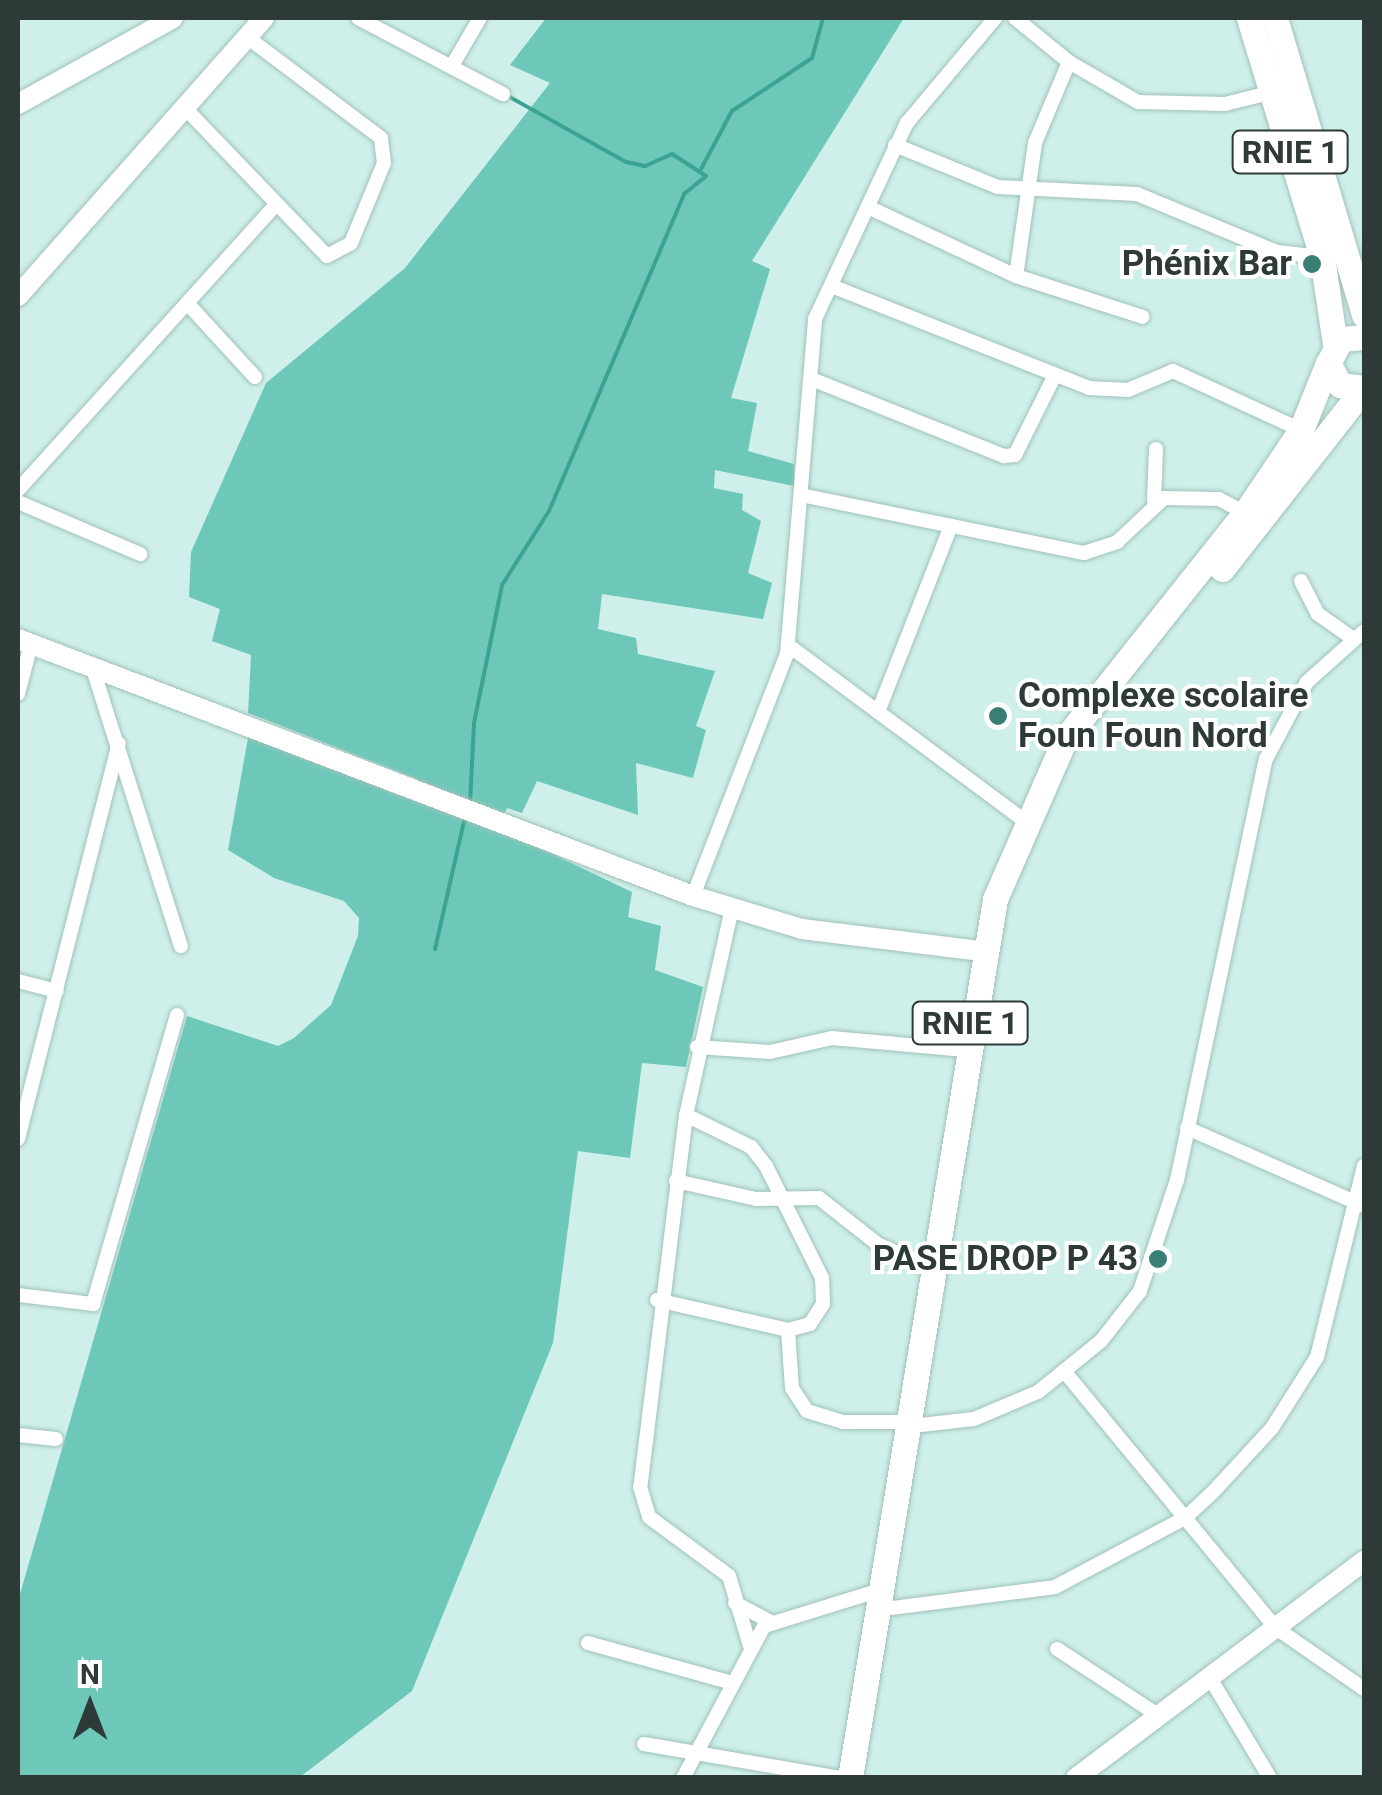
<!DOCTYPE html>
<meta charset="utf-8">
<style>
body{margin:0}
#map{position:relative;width:1382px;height:1795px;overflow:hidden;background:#cff0ea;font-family:Roboto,sans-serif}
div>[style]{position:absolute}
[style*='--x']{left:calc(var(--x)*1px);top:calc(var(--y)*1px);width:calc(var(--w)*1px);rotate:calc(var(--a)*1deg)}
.green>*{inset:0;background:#6dc8b9}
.stream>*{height:4px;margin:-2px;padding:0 2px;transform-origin:2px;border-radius:2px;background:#3ca294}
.roads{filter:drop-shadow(0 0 2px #a1c1bb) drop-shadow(0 0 2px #a1c1bb)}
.street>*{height:14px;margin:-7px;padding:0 7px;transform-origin:7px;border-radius:7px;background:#fff}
.secondary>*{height:20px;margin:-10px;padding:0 10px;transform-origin:10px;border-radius:10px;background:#fff}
.highway>*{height:25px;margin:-12.5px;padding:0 12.5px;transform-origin:12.5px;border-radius:12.5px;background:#fff}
.dots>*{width:28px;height:28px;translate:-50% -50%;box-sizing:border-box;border:5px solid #fff;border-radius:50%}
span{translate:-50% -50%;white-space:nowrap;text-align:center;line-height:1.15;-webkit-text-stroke:8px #fff;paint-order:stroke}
.shield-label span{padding:2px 8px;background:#fff;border:2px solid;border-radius:8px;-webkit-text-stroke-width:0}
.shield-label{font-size:32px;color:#2d3a37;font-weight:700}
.poi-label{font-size:35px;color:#2d3a37;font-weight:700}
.right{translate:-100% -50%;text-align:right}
.left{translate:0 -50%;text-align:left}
.frame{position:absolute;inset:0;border:20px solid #2d3a37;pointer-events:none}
.north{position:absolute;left:40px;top:1655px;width:100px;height:100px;-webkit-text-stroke:8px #fff;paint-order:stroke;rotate:0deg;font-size:28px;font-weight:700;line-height:40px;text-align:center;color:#2d3a37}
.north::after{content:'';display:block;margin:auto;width:35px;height:45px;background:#2d3a37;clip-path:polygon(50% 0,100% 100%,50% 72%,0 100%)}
</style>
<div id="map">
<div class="green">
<div style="clip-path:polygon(546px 18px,904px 18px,752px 261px,770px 269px,731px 398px,757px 403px,748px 451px,794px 464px,794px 486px,715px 470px,714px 488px,743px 494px,742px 510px,761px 521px,748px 573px,772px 583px,763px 619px,602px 594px,598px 629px,636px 638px,638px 654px,715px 671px,696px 726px,706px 730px,693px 778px,636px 763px,638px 815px,537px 781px,522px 813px,507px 808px,498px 828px,632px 892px,628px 917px,661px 926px,655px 970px,703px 987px,686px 1067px,642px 1063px,630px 1158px,578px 1151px,553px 1343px,412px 1691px,300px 1777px,18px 1777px,18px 1601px,187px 1016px,278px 1046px,294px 1038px,331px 1005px,358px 936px,359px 918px,344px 901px,274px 878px,228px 850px,249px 732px,410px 795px,417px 779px,248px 713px,251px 655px,212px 641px,220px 609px,189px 597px,191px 552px,266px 383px,405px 268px,550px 83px,510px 65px)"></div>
</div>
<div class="stream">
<div style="--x:701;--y:169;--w:66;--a:-61.9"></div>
<div style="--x:732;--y:111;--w:96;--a:-33.5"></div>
<div style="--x:812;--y:58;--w:41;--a:-74.6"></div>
<div style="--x:470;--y:803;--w:80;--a:-87.1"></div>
<div style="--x:474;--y:723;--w:141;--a:-78.5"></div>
<div style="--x:502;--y:585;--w:88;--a:-57.6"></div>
<div style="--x:549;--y:511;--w:345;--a:-66.9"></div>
<div style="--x:684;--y:194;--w:28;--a:-39"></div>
<div style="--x:706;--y:176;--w:40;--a:-147.1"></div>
<div style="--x:672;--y:154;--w:30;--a:156"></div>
<div style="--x:645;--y:166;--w:19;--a:-168"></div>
<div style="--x:626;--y:162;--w:135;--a:-150.8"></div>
<div style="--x:435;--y:949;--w:135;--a:-77.2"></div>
</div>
<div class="roads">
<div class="street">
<div style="--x:358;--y:18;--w:164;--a:27.7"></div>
<div style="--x:1015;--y:18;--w:70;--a:39.2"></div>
<div style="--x:1069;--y:62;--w:88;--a:112.8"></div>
<div style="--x:1035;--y:143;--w:134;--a:98.1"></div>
<div style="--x:1069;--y:62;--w:80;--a:30.1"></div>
<div style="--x:1138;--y:102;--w:87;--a:1.3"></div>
<div style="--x:1225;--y:104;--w:45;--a:-14"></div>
<div style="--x:453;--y:64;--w:53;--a:-59.6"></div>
<div style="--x:185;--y:108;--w:205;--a:46.2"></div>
<div style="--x:327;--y:256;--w:27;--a:-28"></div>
<div style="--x:351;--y:243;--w:87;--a:-67.6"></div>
<div style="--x:384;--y:163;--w:25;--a:-97"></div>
<div style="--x:381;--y:138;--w:168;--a:-143"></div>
<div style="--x:895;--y:145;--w:111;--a:22.2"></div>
<div style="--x:998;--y:187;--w:139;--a:2.9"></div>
<div style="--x:1137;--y:194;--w:152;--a:22.5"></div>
<div style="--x:1277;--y:252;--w:45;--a:6.3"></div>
<div style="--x:868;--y:207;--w:163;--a:25"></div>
<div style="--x:1016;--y:276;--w:133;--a:17.9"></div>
<div style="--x:834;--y:287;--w:274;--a:21.6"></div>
<div style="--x:1089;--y:388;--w:39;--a:3"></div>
<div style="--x:1128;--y:390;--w:49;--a:-22.9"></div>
<div style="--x:1173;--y:371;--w:141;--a:24.7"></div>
<div style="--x:188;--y:304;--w:99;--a:47.5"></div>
<div style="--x:814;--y:380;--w:205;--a:21.8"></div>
<div style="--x:1004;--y:456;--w:11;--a:-5"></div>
<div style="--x:1015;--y:455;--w:87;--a:-63.4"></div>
<div style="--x:18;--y:490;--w:385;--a:-47.9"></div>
<div style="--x:801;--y:495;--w:289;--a:11.6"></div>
<div style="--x:1084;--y:553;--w:35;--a:-18"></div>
<div style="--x:1117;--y:542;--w:64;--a:-43.1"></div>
<div style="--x:1164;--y:498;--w:55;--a:1"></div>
<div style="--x:1219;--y:499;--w:30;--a:28"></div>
<div style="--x:1154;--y:501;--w:52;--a:-87.8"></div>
<div style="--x:18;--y:502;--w:133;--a:23.1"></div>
<div style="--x:1301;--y:581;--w:37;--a:63"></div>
<div style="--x:1318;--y:614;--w:42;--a:35.2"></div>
<div style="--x:788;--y:645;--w:295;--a:36.6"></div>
<div style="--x:92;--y:666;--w:294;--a:72.4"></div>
<div style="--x:18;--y:694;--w:52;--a:-75.4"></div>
<div style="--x:878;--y:712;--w:200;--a:-68.6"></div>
<div style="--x:693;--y:896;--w:260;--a:-68.8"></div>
<div style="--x:787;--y:654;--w:336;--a:-85.2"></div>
<div style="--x:815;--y:319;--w:217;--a:-64.9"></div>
<div style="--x:907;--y:123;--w:137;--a:-50"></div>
<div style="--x:732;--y:908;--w:212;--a:102.5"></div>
<div style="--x:686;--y:1115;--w:375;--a:97"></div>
<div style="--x:640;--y:1487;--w:31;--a:73"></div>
<div style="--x:649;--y:1517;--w:99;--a:36.4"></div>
<div style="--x:729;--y:1576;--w:73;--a:73.3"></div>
<div style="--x:18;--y:981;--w:40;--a:14.4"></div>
<div style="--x:697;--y:1047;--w:73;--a:3.9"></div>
<div style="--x:770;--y:1052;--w:64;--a:-12.7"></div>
<div style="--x:832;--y:1038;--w:134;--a:5.2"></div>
<div style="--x:1187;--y:1128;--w:193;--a:23.8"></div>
<div style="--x:18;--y:1139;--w:408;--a:-75.7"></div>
<div style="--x:676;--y:1181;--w:82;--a:12.7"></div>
<div style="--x:756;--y:1199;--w:63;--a:-0.9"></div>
<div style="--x:819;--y:1198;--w:76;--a:38.1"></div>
<div style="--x:879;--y:1245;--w:56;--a:24.3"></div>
<div style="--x:18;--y:1295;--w:76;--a:6.8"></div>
<div style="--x:93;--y:1304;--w:301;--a:-73.8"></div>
<div style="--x:657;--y:1300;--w:134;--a:12.9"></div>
<div style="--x:788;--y:1330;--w:23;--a:-15"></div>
<div style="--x:810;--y:1324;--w:24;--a:-57"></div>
<div style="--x:823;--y:1304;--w:26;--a:-92"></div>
<div style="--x:822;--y:1278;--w:125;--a:-116.6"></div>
<div style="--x:766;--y:1166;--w:24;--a:-128"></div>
<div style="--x:751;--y:1147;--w:72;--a:-153.8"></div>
<div style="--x:788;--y:1330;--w:58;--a:86.1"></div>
<div style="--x:792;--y:1388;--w:27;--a:57"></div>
<div style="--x:807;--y:1411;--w:38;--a:17"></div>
<div style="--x:843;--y:1422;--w:64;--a:0"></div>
<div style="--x:1064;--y:1371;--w:333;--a:50.5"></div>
<div style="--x:1276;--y:1628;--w:107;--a:34.7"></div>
<div style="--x:921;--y:1425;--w:53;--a:-6.5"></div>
<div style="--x:974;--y:1419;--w:69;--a:-22.9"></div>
<div style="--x:1038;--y:1392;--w:81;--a:-39"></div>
<div style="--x:1101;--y:1341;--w:63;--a:-52"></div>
<div style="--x:1140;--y:1291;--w:117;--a:-71.6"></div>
<div style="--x:1177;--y:1180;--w:430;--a:-78.1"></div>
<div style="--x:1266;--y:759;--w:87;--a:-62"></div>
<div style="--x:1307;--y:682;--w:76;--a:-41.8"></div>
<div style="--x:18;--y:1435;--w:38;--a:6"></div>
<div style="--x:735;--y:1603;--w:41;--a:27.8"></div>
<div style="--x:892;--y:1608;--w:164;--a:-7.3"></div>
<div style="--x:1055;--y:1587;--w:147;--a:-28"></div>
<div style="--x:1185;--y:1518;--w:38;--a:-43"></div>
<div style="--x:1213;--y:1492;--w:87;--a:-47.3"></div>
<div style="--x:1272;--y:1428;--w:84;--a:-57.6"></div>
<div style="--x:1317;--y:1357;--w:197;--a:-76.2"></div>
<div style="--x:588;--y:1643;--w:149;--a:15.5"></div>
<div style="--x:1057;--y:1649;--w:121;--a:33.2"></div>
<div style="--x:1210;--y:1678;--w:117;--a:59"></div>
<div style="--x:644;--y:1744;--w:199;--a:9.8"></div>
<div style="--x:683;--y:1778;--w:172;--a:-61.9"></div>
<div style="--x:764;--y:1626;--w:121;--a:-17.2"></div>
</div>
<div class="secondary">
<div style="--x:18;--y:104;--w:177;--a:-29"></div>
<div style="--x:18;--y:296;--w:371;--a:-48.5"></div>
<div style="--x:18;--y:639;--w:722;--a:20.84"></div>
<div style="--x:693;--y:896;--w:114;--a:16.8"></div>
<div style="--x:802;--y:929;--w:181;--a:7"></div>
<div style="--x:1076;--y:1778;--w:361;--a:-37"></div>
</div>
<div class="highway">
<div style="--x:1249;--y:18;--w:250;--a:73"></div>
<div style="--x:1322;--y:257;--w:88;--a:81.5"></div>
<div style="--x:1275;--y:18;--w:310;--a:73.3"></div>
<div style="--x:1364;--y:337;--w:23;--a:175"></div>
<div style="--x:1341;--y:339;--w:27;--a:118"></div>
<div style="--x:1328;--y:363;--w:25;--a:61"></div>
<div style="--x:1340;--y:385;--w:24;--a:7"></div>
<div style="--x:1222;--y:569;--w:230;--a:-51.9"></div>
<div style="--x:850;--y:1778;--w:891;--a:-80.63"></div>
<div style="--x:995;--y:899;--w:175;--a:-66.4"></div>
<div style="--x:1065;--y:739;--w:289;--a:-51.5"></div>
<div style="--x:1245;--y:513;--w:100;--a:-56"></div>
<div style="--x:1301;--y:430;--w:72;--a:-68.1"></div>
</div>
</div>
<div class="dots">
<div style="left:1312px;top:264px;background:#3a7f75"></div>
<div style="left:998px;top:716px;background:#3a7f75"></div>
<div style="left:1158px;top:1259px;background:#3a7f75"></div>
</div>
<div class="shield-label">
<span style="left:1290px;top:152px">RNIE 1</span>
<span style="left:970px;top:1023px">RNIE 1</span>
</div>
<div class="poi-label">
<span class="right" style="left:1292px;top:264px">Phénix Bar</span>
<span class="left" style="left:1018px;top:716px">Complexe scolaire<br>Foun Foun Nord</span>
<span class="right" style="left:1138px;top:1259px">PASE DROP P 43</span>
</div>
<div class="frame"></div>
<div class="north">N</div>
</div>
